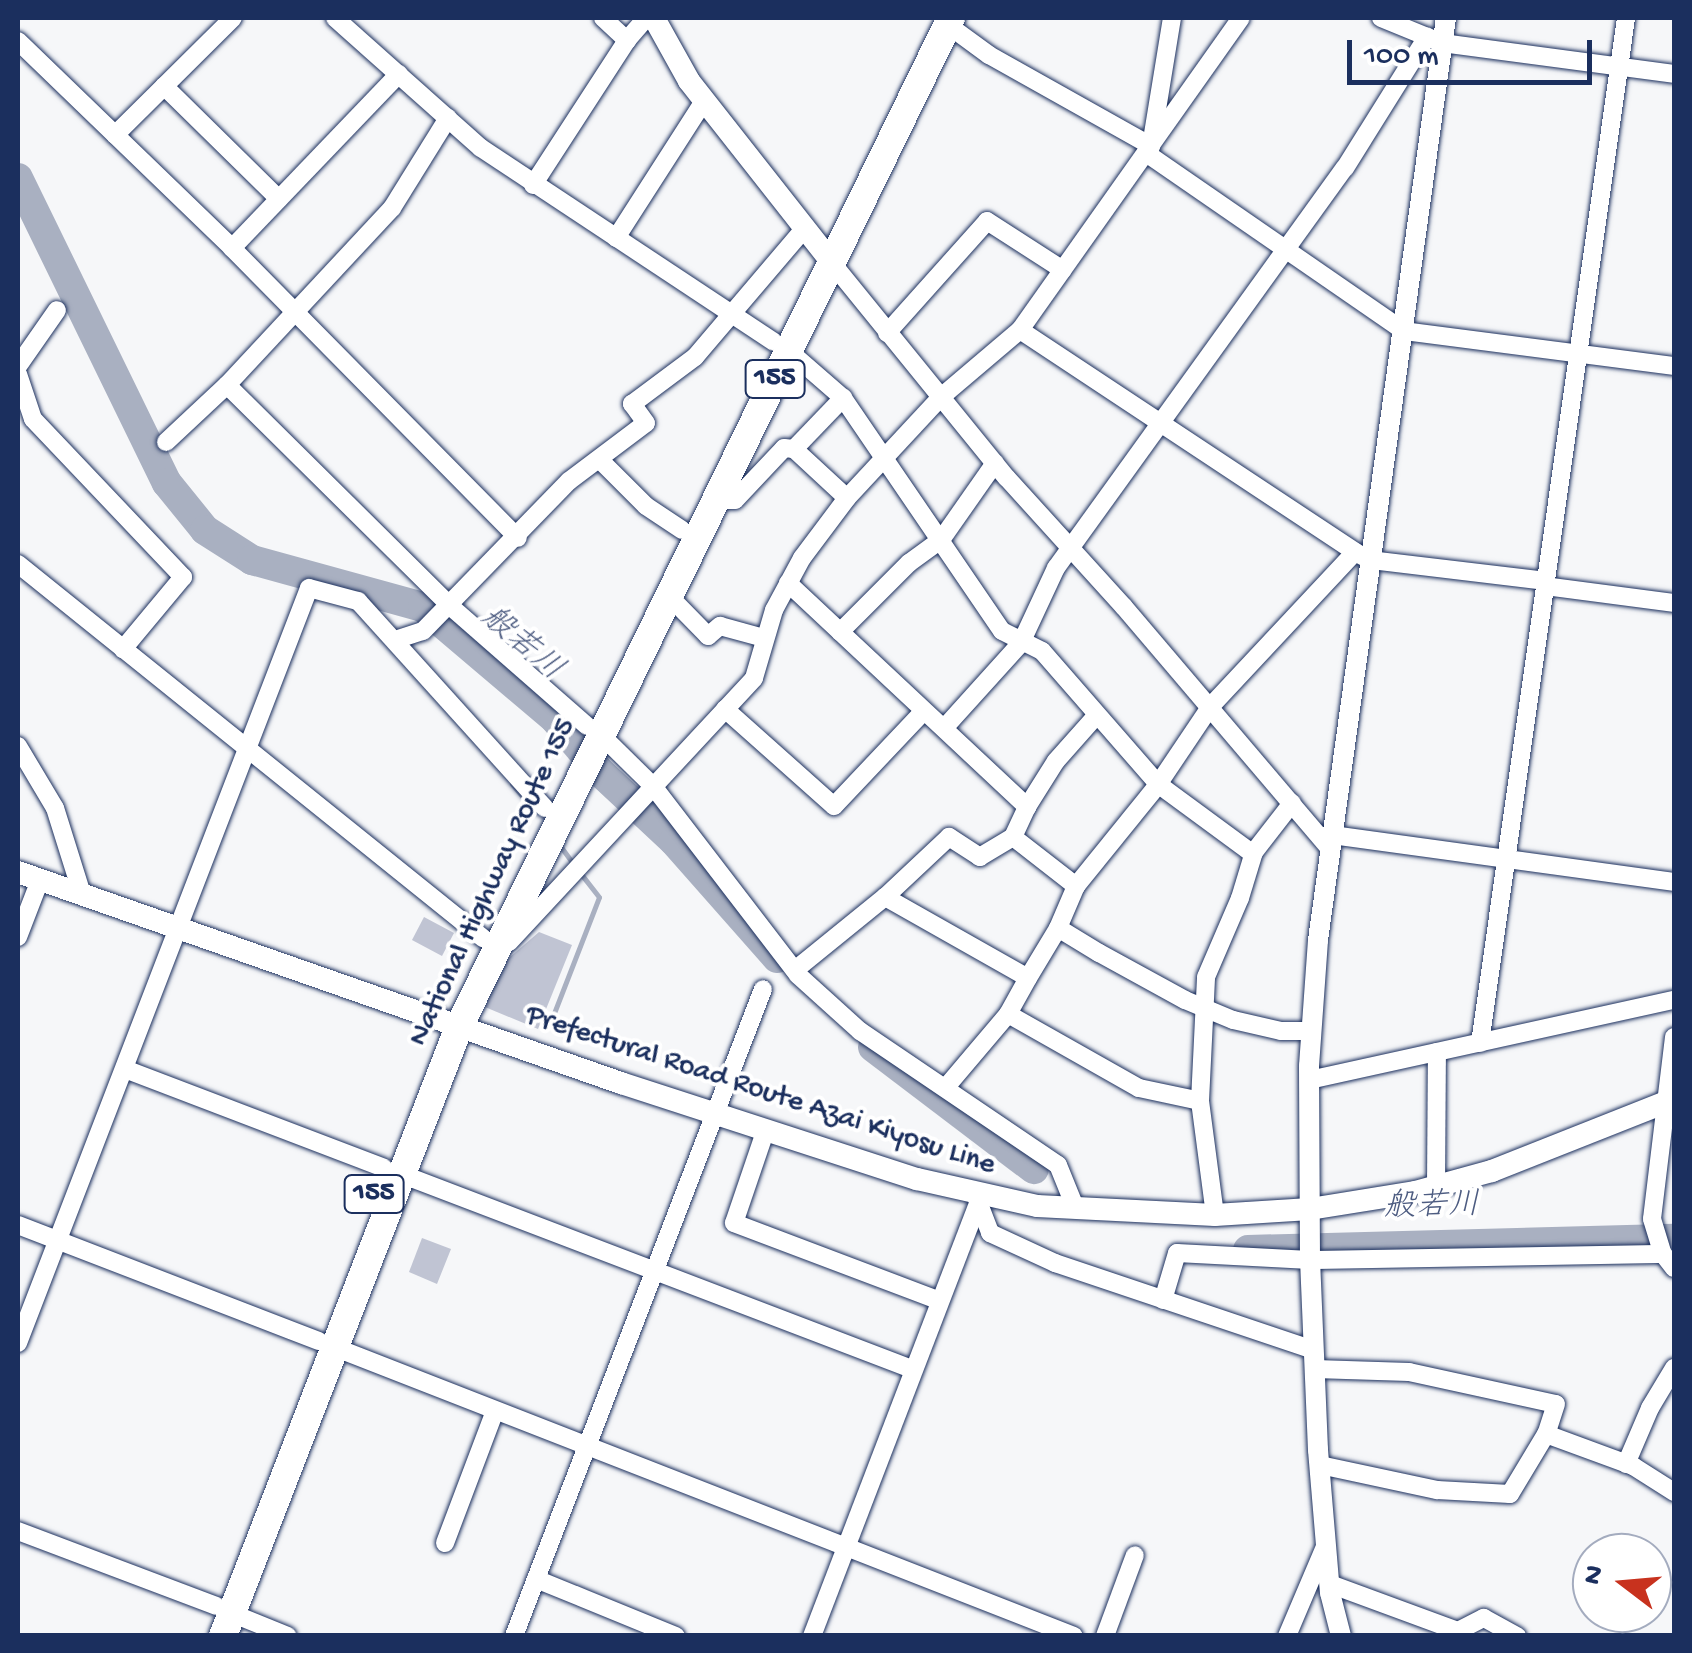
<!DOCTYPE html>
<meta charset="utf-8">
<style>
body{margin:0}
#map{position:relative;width:1692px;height:1653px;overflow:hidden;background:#f6f7f9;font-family:"Gochi Hand","Klee One",sans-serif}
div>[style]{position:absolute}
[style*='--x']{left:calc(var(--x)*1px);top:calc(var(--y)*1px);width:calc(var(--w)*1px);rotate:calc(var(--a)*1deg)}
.stream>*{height:5px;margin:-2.5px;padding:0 2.5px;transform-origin:2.5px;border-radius:2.5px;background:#a9b0c1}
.river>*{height:30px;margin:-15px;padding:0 15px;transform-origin:15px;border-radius:15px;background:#a9b0c1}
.building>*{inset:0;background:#c0c4d3}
.roads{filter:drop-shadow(0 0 2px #1b2f5e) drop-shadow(0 0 2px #1b2f5e)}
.minor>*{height:18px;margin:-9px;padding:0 9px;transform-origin:9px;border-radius:9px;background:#fff}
.tertiary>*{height:20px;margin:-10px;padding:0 10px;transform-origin:10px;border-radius:10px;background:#fff}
.secondary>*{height:22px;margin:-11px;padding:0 11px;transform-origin:11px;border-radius:11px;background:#fff}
.trunk>*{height:28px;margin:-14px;padding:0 14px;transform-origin:14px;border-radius:14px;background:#fff}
span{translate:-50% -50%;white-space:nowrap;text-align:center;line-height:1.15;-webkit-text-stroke:8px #fff;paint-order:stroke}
.shield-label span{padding:2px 8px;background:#fff;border:2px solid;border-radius:8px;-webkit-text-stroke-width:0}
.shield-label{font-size:28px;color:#1b2f5e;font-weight:700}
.street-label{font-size:30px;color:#1b2f5e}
.water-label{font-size:32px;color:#4d5c81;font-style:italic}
.frame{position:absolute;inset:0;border:20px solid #1b2f5e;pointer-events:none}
.north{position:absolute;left:1572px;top:1533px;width:100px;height:100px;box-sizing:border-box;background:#fff;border:2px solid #a4acbf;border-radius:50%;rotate:286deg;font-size:28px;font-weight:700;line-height:40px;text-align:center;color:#1b2f5e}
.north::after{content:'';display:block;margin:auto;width:35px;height:45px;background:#c8321e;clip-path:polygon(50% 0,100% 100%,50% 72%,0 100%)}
.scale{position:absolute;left:1347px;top:40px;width:245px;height:45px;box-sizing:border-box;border:5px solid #1b2f5e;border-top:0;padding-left:12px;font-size:30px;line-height:35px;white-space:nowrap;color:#1b2f5e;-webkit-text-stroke:8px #fff;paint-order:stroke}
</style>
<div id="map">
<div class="stream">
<div style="--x:512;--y:784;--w:30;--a:50"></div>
<div style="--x:561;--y:847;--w:22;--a:54"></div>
<div style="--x:549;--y:1026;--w:138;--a:-68.8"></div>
<div style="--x:599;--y:897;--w:29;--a:-128"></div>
</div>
<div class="river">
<div style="--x:18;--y:178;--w:339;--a:64"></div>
<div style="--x:167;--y:483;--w:60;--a:51"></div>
<div style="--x:205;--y:530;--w:56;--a:32.6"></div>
<div style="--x:252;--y:560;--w:177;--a:15.4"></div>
<div style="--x:423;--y:607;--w:173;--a:40.3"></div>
<div style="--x:555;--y:719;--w:67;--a:49.9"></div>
<div style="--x:598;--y:770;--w:104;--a:43.1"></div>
<div style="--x:674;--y:841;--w:156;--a:48.6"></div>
<div style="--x:873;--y:1047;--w:202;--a:37.2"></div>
<div style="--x:1248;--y:1250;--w:426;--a:-1.5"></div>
</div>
<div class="building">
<div style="clip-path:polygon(424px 917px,454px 933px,442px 956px,412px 940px)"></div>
<div style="clip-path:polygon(539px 932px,572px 945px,538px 1029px,485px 1007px,502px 964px)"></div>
<div style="clip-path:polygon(422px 1238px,451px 1249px,437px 1284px,409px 1272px)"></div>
</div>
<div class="roads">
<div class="minor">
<div style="--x:335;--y:18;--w:195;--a:41.7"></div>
<div style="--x:481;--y:148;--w:351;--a:33.5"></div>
<div style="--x:603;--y:18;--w:33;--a:43"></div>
<div style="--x:1381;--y:18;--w:66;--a:22.3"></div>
<div style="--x:1442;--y:43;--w:234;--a:7.6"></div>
<div style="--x:948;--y:25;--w:51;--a:36.2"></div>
<div style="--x:989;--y:55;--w:186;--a:29.3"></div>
<div style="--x:1151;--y:146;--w:130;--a:-80.7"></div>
<div style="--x:18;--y:41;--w:298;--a:44"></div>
<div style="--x:232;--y:248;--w:407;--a:45.4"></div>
<div style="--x:164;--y:86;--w:161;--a:44.5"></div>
<div style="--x:115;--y:135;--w:166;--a:-44.8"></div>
<div style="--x:1146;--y:153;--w:313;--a:34.6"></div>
<div style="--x:1404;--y:331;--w:272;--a:7.4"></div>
<div style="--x:533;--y:185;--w:173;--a:-57"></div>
<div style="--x:627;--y:40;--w:29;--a:-49"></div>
<div style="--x:616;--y:238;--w:163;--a:-57.3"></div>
<div style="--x:232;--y:248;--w:241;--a:-46.2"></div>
<div style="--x:832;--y:263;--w:277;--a:50.9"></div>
<div style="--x:1007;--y:478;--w:174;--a:47.8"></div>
<div style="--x:1124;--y:607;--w:318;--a:49.6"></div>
<div style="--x:1020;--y:330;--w:402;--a:33.5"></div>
<div style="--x:887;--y:333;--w:150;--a:-48.2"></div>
<div style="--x:987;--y:221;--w:90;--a:32.8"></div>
<div style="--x:789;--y:351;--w:72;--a:41"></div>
<div style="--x:843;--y:398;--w:282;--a:55.7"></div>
<div style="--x:1002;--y:631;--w:45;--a:26.6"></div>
<div style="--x:1042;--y:651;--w:176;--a:48.9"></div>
<div style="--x:1158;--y:784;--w:118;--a:36.4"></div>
<div style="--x:18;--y:366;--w:68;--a:-55.1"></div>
<div style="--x:18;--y:374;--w:47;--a:71.6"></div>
<div style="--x:33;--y:419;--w:218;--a:46.5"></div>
<div style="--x:183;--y:577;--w:94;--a:129.8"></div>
<div style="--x:227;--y:385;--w:314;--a:44.7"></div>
<div style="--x:450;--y:606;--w:182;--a:41.2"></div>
<div style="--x:166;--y:442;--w:83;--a:-43.1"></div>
<div style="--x:227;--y:385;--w:242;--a:-47"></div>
<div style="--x:392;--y:208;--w:106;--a:-58.1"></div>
<div style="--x:794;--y:449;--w:72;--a:42.8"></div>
<div style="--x:599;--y:459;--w:66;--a:45"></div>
<div style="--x:646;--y:506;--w:43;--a:33.7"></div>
<div style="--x:715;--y:500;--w:20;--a:0"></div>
<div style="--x:735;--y:500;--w:71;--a:-46.7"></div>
<div style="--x:784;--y:448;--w:10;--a:6"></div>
<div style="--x:794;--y:449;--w:71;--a:-46.1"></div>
<div style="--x:18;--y:564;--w:597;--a:38.81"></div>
<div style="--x:788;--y:583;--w:328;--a:43.1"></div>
<div style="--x:1027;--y:807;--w:33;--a:115"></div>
<div style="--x:1013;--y:837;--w:39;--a:149"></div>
<div style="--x:980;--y:857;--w:37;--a:-147"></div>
<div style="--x:949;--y:837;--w:88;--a:136.8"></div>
<div style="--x:885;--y:897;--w:116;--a:141"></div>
<div style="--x:1545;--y:586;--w:130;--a:7.5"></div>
<div style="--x:669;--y:596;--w:56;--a:45.7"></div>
<div style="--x:708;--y:636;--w:16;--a:-40"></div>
<div style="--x:720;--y:626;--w:46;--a:15.3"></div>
<div style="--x:840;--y:632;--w:98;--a:-45"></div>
<div style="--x:909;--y:563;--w:39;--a:-36"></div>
<div style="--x:941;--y:540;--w:94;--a:-55"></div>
<div style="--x:395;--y:640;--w:29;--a:-18"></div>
<div style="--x:423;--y:631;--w:209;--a:-45.8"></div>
<div style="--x:569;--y:481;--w:96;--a:-37"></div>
<div style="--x:646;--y:423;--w:24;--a:-126"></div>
<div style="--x:632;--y:404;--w:79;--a:-36.7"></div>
<div style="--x:695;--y:357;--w:168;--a:-49.6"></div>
<div style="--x:725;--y:709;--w:146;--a:41.7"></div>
<div style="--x:834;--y:806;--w:129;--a:-46.6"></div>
<div style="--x:946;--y:726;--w:112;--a:-47.9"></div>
<div style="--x:1021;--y:643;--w:83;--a:-65"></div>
<div style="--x:1056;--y:568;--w:493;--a:-54.2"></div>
<div style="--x:1345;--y:168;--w:155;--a:-58"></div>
<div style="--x:600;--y:734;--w:74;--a:44.5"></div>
<div style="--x:653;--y:786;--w:238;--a:52.5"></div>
<div style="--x:798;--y:975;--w:84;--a:42.1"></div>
<div style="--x:860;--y:1031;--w:239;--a:34.1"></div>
<div style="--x:1058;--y:1165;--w:45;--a:68"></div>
<div style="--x:18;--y:746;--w:72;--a:59.2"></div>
<div style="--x:55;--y:808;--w:90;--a:72.6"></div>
<div style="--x:1027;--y:807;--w:54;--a:-57.8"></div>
<div style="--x:1056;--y:761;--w:59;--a:-48.4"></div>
<div style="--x:1332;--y:835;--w:345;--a:7.8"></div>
<div style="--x:1013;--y:837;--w:80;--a:37.9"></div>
<div style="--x:885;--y:897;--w:164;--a:29.5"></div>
<div style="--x:1028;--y:978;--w:41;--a:119.1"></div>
<div style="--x:1008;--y:1014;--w:96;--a:130.3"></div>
<div style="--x:18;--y:937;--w:61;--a:-68.9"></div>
<div style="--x:509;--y:942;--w:360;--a:-47.1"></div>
<div style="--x:754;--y:678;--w:71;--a:-73.6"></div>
<div style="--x:774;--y:610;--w:59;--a:-61.7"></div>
<div style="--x:802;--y:558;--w:75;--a:-53.1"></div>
<div style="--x:847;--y:498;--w:138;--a:-47.1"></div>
<div style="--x:941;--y:397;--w:104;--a:-40.3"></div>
<div style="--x:1020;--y:330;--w:382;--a:-54.7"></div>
<div style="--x:1028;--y:978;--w:58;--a:-59"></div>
<div style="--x:1008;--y:1014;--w:150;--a:29.5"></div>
<div style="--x:1139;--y:1088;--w:62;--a:12"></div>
<div style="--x:1312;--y:1031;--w:31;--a:180"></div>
<div style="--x:1281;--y:1031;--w:49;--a:-167.1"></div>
<div style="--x:1233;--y:1020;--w:52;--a:-157.4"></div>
<div style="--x:1185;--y:1000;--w:98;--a:-151.3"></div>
<div style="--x:1099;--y:953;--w:48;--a:-148.6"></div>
<div style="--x:1058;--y:928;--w:46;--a:-66.8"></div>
<div style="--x:1076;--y:886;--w:129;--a:-51"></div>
<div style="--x:1157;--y:786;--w:95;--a:-56.1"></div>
<div style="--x:1210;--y:707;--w:212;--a:-46.9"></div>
<div style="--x:1355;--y:552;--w:17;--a:28"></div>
<div style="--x:1370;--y:560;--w:177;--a:6.8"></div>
<div style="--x:1674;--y:1037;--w:183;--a:96.9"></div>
<div style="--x:1652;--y:1219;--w:37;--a:73"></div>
<div style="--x:1663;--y:1254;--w:18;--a:52"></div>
<div style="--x:1480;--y:1043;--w:1035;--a:-81.89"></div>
<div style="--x:125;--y:1069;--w:277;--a:20.9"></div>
<div style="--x:1309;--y:1080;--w:374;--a:-12.4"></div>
<div style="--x:766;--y:1129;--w:99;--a:108.8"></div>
<div style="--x:734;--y:1223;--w:218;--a:20.7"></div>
<div style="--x:401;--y:1174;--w:547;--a:20.89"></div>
<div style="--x:1436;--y:1187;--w:135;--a:-89.6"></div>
<div style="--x:976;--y:1196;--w:40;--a:69"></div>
<div style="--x:990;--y:1233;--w:72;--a:24.8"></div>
<div style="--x:1055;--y:1263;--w:272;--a:18.6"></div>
<div style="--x:1215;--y:1215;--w:115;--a:-97.5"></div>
<div style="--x:1200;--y:1101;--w:124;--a:-87.2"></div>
<div style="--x:1206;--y:977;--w:86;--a:-66.7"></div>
<div style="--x:1240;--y:898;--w:48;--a:-73.1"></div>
<div style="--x:1254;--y:852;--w:62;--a:-52.2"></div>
<div style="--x:18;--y:1225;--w:322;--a:21.1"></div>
<div style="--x:1163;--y:1300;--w:49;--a:-73.4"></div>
<div style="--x:1177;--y:1253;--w:133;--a:3"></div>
<div style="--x:1310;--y:1260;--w:353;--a:-1"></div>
<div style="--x:18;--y:1343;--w:809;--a:-68.92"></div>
<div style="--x:309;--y:588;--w:51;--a:14.9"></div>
<div style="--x:358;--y:601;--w:279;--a:47.9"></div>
<div style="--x:334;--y:1347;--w:794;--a:21.33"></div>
<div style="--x:1315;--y:1369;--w:94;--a:1.8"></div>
<div style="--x:1409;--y:1372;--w:150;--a:12.3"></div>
<div style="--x:1556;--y:1404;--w:32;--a:108"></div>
<div style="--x:1626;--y:1464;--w:61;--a:-66.8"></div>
<div style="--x:1650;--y:1408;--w:47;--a:-59"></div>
<div style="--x:1320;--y:1465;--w:120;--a:12.1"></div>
<div style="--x:1437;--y:1490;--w:73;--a:3.1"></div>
<div style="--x:1510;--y:1494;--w:70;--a:-59"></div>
<div style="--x:1546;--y:1434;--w:93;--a:20.2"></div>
<div style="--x:1633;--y:1466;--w:49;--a:32.4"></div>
<div style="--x:18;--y:1531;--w:212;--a:20.7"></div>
<div style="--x:445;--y:1543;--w:141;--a:-69.3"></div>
<div style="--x:536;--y:1579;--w:151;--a:22.2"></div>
<div style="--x:1330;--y:1584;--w:136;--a:20.2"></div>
<div style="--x:1458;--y:1631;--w:29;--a:-27"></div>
<div style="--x:1484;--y:1618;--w:38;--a:29"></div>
<div style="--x:231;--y:1613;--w:61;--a:22"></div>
<div style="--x:514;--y:1636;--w:693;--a:-68.95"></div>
<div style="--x:812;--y:1636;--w:466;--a:-69"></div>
<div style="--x:1105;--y:1636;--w:86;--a:-69.7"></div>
<div style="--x:1287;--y:1636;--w:100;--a:-67"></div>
</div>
<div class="tertiary">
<div style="--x:1341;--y:1636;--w:44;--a:-104.3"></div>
<div style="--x:1330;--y:1593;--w:144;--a:-94.8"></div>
<div style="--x:1318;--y:1450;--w:190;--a:-92.4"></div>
<div style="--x:1310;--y:1260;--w:194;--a:-90.3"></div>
<div style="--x:1309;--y:1066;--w:126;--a:-85.9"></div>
<div style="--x:1318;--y:940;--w:931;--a:-82.1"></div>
</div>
<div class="secondary">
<div style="--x:654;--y:18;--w:72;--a:60.9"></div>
<div style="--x:689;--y:81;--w:231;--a:51.8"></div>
<div style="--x:18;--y:872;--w:639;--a:19.29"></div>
<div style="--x:621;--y:1083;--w:311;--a:18"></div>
<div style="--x:917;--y:1179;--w:123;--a:12.7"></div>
<div style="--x:1037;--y:1206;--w:178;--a:2.9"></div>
<div style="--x:1215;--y:1215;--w:95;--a:-3.6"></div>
<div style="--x:1310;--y:1209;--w:106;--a:-9.2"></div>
<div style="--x:1415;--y:1192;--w:80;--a:-15.3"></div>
<div style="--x:1492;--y:1171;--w:196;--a:-21.6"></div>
</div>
<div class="trunk">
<div style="--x:223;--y:1636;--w:653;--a:-68.82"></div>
<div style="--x:459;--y:1027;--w:1123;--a:-64.01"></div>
</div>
</div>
<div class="shield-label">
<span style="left:775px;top:379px">155</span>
<span style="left:374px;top:1194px">155</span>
</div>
<div class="street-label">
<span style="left:494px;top:883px;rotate:-65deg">National Highway Route 155</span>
<span style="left:760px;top:1092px;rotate:18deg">Prefectural Road Route Azai Kiyosu Line</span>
</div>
<div class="water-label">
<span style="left:521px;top:645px;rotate:40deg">般若川</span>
<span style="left:1432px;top:1208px;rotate:-1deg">般若川</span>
</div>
<div class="frame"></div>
<div class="north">N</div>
<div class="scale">100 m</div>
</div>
